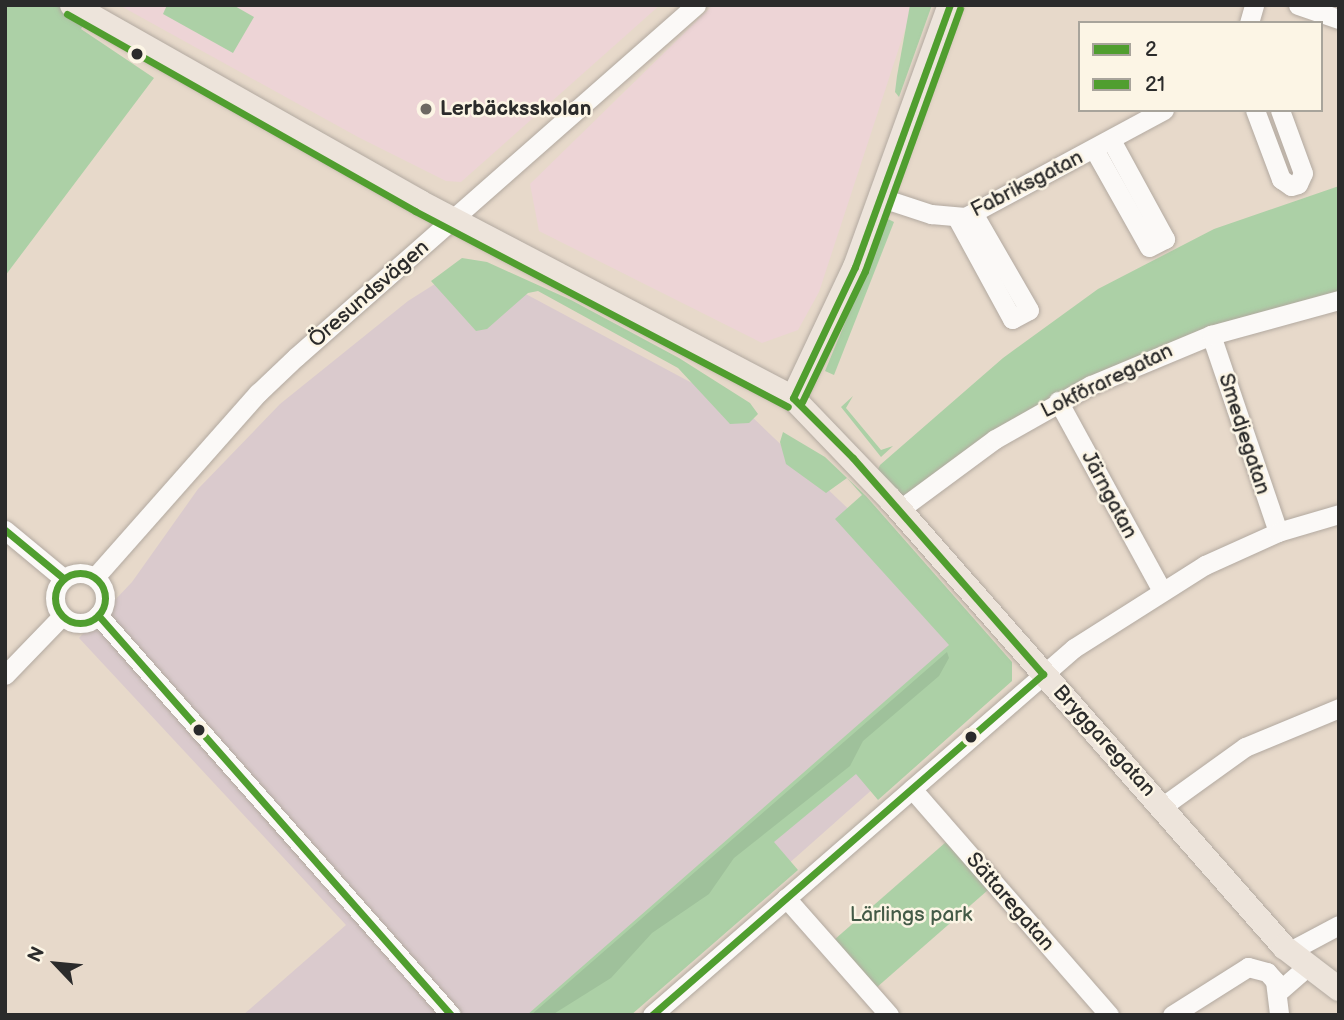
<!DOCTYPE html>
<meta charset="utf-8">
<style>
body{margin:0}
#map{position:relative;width:1344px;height:1020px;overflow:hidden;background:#e7d9ca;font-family:"Balsamiq Sans",sans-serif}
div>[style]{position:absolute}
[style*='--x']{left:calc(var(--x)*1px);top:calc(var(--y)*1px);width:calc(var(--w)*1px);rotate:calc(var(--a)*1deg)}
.built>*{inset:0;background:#edd4d6}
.industrial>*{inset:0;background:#dacacd}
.green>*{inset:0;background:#acd0a6}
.forest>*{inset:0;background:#9fc19b}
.roads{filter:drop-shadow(0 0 2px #b2a9a0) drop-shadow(0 0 2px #b2a9a0)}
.minor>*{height:19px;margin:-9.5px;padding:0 9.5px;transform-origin:9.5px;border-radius:9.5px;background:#fbf9f7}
.minor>.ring{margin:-9.5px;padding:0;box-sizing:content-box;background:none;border:19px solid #fbf9f7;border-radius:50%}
.major>*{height:24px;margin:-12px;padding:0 12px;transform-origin:12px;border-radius:12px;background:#ede4db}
.bus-1>*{height:7px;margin:-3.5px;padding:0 3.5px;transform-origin:3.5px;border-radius:3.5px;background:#509e2f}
.bus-1>.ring{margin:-3.5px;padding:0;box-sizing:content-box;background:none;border:7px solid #509e2f;border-radius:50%}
.bus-2>*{height:7px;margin:-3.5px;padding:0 3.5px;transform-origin:3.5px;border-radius:3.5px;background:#509e2f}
.dots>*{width:19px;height:19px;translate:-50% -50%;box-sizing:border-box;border:4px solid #fcf5e5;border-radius:50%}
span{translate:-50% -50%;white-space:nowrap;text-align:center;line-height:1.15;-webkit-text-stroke:5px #fcf5e5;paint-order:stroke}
.poi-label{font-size:21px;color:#2b2b2b;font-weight:700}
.left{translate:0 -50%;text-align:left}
.street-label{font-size:21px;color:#2b2b2b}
.park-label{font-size:21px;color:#435a47}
.frame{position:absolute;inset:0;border:7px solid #2b2b2b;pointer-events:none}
.legend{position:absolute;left:1078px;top:21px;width:245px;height:91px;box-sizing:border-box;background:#fcf5e5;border:2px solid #a8a49b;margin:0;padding:9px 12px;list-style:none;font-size:21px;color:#2b2b2b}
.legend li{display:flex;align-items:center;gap:14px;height:35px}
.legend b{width:35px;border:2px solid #a8a49b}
.north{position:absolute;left:21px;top:929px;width:70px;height:70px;-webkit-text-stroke:5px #fcf5e5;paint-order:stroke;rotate:296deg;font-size:19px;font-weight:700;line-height:28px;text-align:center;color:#2b2b2b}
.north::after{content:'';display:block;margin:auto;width:24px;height:32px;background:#2b2b2b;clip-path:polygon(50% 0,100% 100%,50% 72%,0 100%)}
</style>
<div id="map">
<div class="built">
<div style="clip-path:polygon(119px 5px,660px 5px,461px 182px,446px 181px,358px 137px)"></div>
<div style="clip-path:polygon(713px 5px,913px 5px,819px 292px,798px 330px,762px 343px,539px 231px,530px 184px)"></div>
</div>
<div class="industrial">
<div style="clip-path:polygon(468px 263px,748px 413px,930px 587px,999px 677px,618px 1015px,243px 1015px,346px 925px,79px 638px,132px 582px,198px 489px,280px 404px,408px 301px)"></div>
</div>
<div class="green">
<div style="clip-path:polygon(5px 5px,72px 5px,89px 16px,81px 29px,154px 78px,5px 276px)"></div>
<div style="clip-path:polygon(167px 5px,233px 5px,254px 17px,233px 53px,163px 14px)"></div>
<div style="clip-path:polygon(910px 5px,932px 5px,899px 97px,895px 92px,897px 76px)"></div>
<div style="clip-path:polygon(1339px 186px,1339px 300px,1132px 365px,899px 510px,873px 480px,880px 465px,1003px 358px,1098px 289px,1214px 229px)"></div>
<div style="clip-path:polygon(888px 219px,894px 222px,834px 375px,825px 371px)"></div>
<div style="clip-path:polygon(462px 258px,487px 262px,571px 300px,679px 358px,750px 403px,758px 414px,749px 423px,730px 424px,678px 368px,538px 291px,528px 293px,487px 329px,476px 331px,431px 281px)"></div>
<div style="clip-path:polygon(853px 396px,846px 408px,881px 450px,893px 446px,881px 457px,841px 407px)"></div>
<div style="clip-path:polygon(783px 432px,825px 457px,866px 496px,1012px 662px,1012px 681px,878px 800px,856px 774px,774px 842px,798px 870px,631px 1015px,527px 1015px,949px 645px,835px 519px,862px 495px,847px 478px,826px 493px,786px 464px,780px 442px)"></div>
<div style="clip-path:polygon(946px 842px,988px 890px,876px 988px,834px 940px)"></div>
</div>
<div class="forest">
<div style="clip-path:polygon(947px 652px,949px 658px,939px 676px,863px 741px,850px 766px,734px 858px,709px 894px,652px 933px,611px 978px,552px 1015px,531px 1015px)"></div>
</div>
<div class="roads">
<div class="minor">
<div style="--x:1298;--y:5;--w:43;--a:18.9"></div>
<div style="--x:1249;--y:23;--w:19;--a:-74"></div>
<div style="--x:1255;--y:110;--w:74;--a:69.4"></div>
<div style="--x:1281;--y:179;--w:12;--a:35"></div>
<div style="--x:1291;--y:186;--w:7;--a:-16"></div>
<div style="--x:1298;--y:184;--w:12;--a:-66"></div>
<div style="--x:1303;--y:173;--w:67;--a:-110.1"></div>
<div style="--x:1094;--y:149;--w:112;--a:60.7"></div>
<div style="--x:1149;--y:247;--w:18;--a:-27"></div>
<div style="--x:1165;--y:239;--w:113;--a:-118.6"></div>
<div style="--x:882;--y:198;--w:52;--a:18.1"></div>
<div style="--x:931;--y:214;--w:34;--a:5"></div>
<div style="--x:965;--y:217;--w:226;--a:-28.3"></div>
<div style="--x:957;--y:218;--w:115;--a:61.4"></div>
<div style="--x:1012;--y:319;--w:19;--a:-28"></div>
<div style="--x:1029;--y:310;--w:112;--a:-120"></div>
<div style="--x:1211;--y:335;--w:208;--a:71.2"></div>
<div style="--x:1058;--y:401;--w:214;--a:61.3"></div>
<div style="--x:899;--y:510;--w:119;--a:-36.5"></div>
<div style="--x:995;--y:439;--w:110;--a:-29.4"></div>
<div style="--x:1091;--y:385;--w:130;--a:-22.6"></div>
<div style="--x:1211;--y:335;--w:133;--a:-15.3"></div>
<div style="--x:5;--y:530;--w:75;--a:39.6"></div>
<div class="ring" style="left:55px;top:573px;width:31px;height:31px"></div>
<div style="--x:95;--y:577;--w:246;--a:-48.5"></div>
<div style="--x:258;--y:393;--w:52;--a:-43.5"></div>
<div style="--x:296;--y:357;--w:533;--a:-41.35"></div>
<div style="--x:98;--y:615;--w:533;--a:48.57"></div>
<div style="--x:5;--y:675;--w:82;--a:-46"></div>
<div style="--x:912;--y:789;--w:300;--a:48.9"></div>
<div style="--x:1163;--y:806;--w:101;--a:-35.7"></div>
<div style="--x:1245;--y:747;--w:102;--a:-22.5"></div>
<div style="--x:786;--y:898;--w:156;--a:48.6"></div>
<div style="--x:1290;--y:951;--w:55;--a:-28"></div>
<div style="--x:1278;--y:992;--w:40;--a:-41"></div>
<div style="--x:652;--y:1015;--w:559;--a:-41.01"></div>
<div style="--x:1074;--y:648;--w:155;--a:-32.4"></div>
<div style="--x:1205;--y:565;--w:80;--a:-24.3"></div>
<div style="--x:1278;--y:532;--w:64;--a:-16.4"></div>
<div style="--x:1172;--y:1015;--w:90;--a:-32.3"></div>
<div style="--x:1248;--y:967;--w:20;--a:15"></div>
<div style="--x:1267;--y:972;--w:12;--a:48"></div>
<div style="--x:1275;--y:981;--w:34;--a:83"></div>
</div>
<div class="major">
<div style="--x:72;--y:5;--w:400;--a:29.5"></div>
<div style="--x:420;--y:202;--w:421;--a:27.7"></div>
<div style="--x:793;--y:398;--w:140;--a:46.2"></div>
<div style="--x:890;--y:499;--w:597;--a:48.67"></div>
<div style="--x:1284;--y:947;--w:69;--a:37.4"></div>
<div style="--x:793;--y:398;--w:145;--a:-64.7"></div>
<div style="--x:855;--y:267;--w:279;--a:-70.1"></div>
</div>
</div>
<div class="bus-1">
<div style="--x:793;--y:398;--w:145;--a:-64.7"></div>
<div style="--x:855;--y:267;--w:279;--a:-70.1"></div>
<div style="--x:793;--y:398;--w:85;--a:45"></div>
<div style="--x:853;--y:458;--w:288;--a:48.7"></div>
<div style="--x:5;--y:530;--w:75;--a:39.6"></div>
<div class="ring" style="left:55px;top:573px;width:43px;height:43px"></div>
<div style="--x:98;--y:615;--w:533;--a:48.57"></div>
<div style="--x:652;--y:1015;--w:519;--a:-41.09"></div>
</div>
<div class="bus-2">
<div style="--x:67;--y:14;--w:400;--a:29.5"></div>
<div style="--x:415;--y:211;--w:421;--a:27.7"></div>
<div style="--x:802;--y:402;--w:145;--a:-64.3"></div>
<div style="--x:865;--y:271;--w:279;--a:-70.1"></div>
</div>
<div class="dots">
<div style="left:137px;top:54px;background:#2b2b2b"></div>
<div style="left:426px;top:109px;background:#6d6863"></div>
<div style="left:199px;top:730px;background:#2b2b2b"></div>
<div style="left:971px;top:737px;background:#2b2b2b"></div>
</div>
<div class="poi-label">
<span class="left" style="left:440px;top:109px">Lerbäcksskolan</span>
</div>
<div class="street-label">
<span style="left:1027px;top:184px;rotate:-27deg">Fabriksgatan</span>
<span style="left:369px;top:294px;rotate:-41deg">Öresundsvägen</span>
<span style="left:1107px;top:381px;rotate:-26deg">Lokföraregatan</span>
<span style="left:1244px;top:434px;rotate:72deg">Smedjegatan</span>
<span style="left:1109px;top:495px;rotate:62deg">Järngatan</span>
<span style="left:1104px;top:741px;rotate:48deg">Bryggaregatan</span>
<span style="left:1010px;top:902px;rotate:49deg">Sättaregatan</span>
</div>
<div class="park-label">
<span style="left:911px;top:915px">Lärlings park</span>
</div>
<div class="frame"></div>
<ul class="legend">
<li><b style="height:9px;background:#509e2f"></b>2</li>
<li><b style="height:9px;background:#509e2f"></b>21</li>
</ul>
<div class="north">N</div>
</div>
